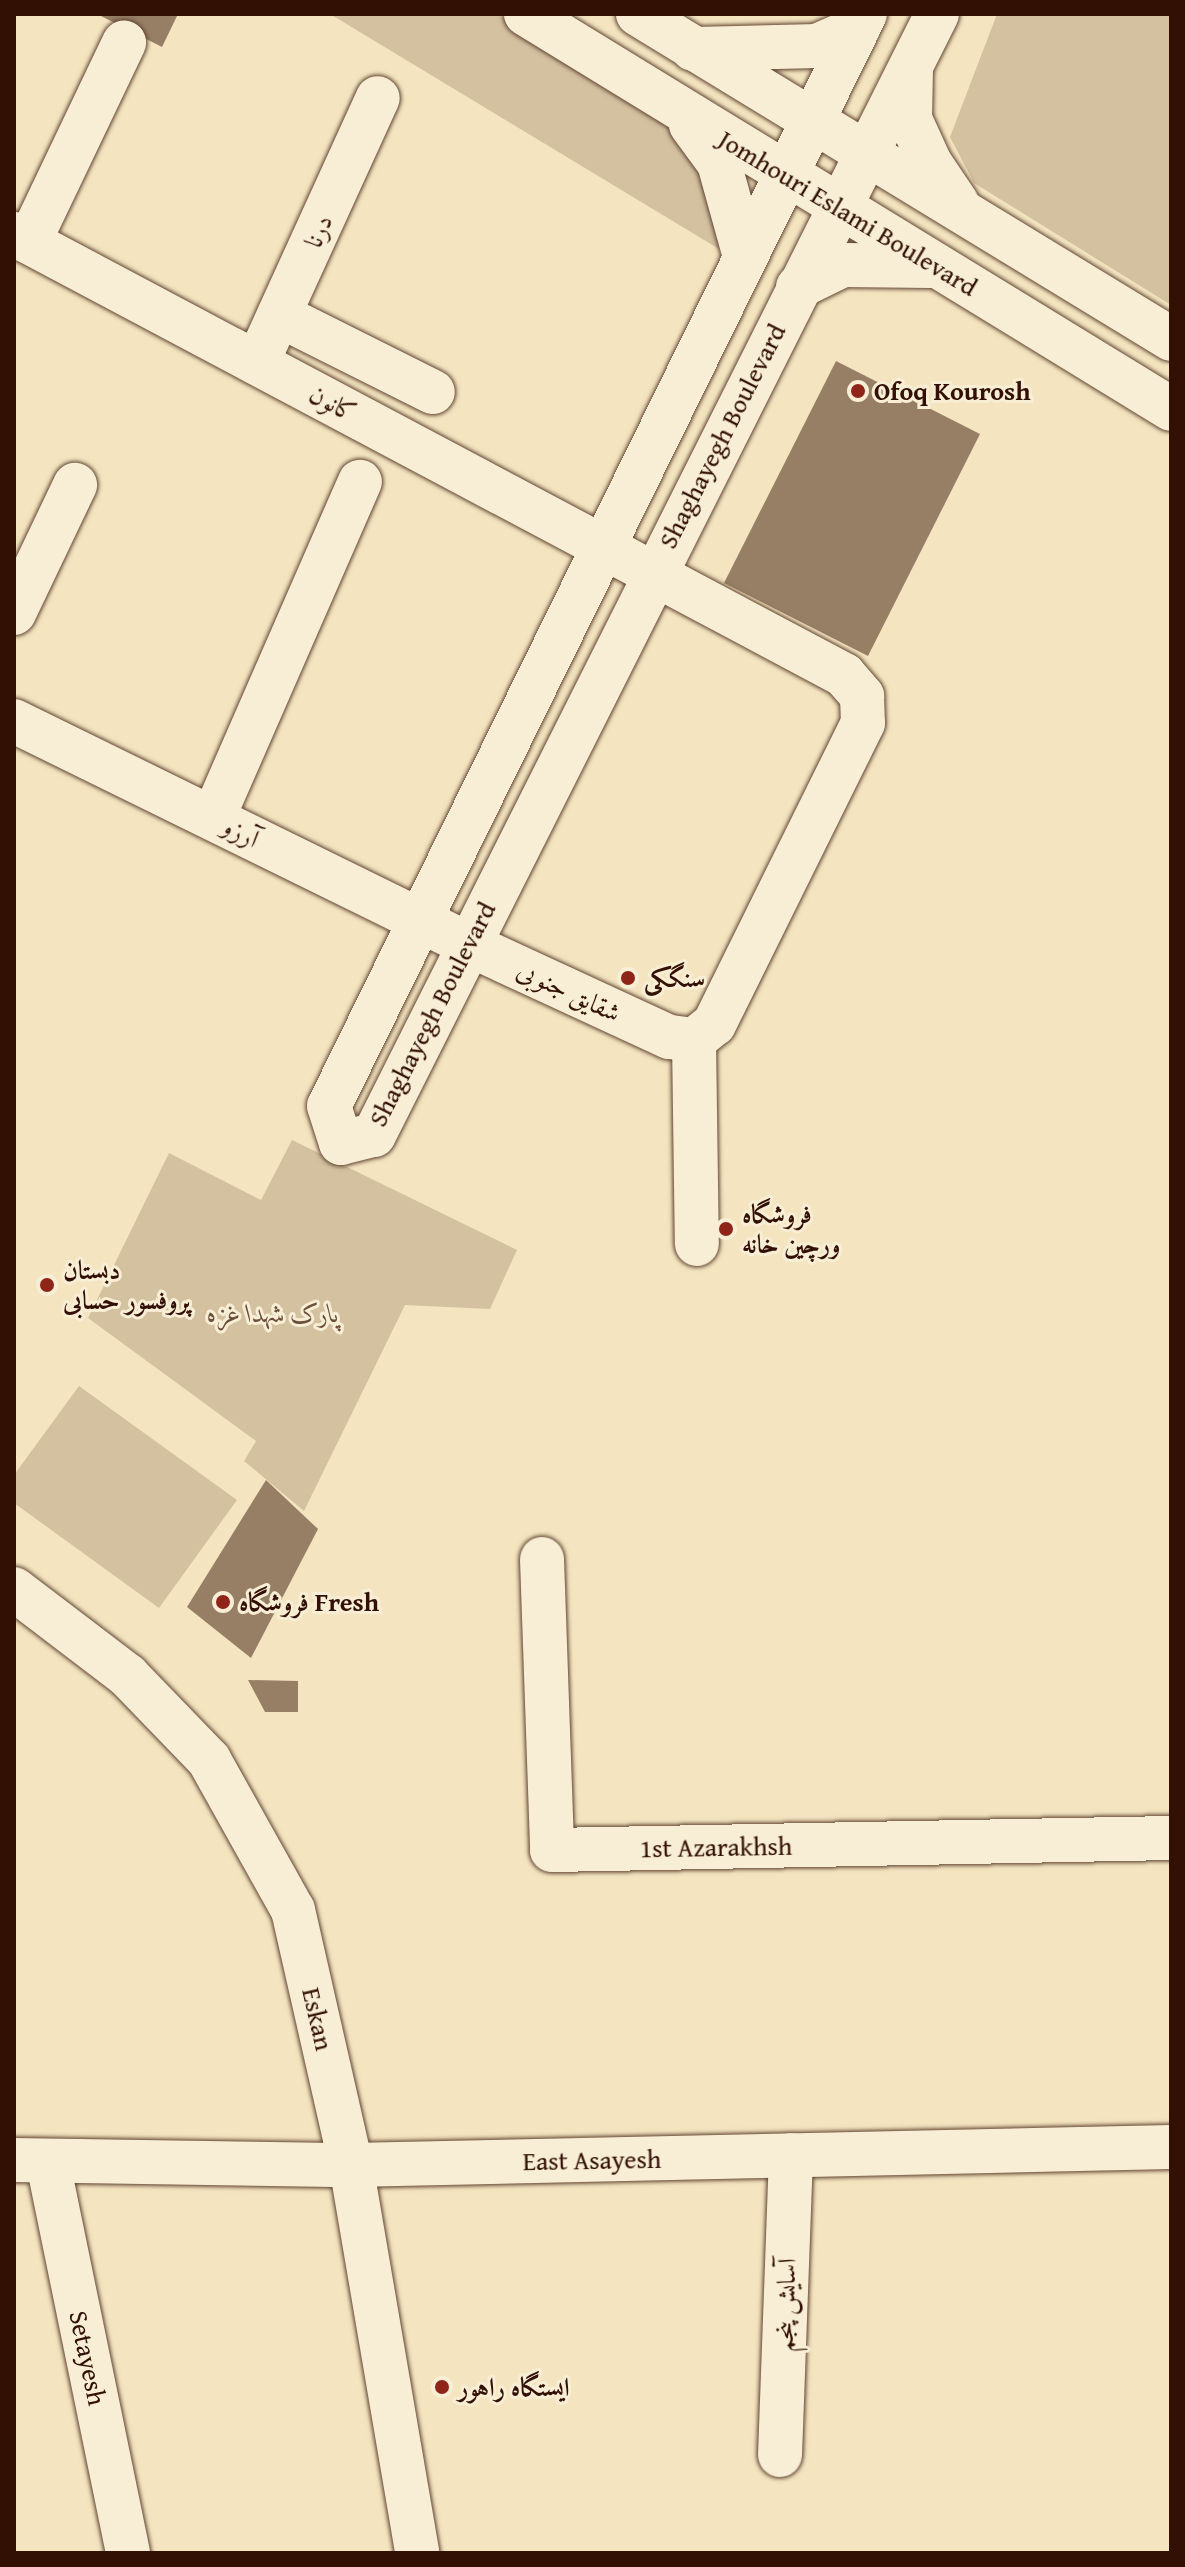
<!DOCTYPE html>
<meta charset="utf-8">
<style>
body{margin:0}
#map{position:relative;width:1185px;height:2567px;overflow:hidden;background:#f4e5c0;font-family:"Gentium Book Plus",Amiri,serif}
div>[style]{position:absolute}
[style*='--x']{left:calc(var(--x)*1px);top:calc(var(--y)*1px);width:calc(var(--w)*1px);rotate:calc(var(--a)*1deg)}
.green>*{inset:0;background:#d3c1a0}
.building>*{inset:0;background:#977f65}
.roads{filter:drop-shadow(0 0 2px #624532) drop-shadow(0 0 2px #624532)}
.minor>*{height:44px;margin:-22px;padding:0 22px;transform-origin:22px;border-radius:22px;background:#f8eed6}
.dots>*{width:22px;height:22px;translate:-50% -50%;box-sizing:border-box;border:4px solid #f8eed6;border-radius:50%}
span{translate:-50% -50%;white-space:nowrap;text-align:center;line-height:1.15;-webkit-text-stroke:6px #f8eed6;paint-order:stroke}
.street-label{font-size:26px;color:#321003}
.poi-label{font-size:26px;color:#321003;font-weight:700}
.left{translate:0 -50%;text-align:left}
.park-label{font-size:26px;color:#6a4e3a;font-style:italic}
.frame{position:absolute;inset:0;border:16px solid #321003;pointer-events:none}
</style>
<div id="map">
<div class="green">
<div style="clip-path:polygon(330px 14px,497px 14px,676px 129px,719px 203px,719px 249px)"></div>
<div style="clip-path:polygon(997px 14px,1171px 14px,1171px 305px,974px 183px,950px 137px)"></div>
<div style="clip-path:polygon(292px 1140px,517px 1250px,490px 1309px,405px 1305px,304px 1511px,244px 1461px,256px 1441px,88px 1318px,169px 1153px,261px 1200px)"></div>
<div style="clip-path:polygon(79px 1386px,237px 1500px,159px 1608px,14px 1503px,14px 1475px)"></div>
</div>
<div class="building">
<div style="clip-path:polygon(97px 14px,178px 14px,162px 47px)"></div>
<div style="clip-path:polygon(836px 361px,980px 434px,868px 656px,724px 583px)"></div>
<div style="clip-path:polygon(266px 1480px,318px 1529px,251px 1658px,187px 1607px)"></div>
<div style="clip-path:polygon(248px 1680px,298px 1681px,298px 1712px,265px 1712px)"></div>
</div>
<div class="roads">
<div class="minor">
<div style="--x:526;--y:14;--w:756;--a:31.48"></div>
<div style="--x:638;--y:14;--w:624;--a:31.37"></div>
<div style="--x:865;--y:14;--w:1216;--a:116.14"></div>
<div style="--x:329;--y:1106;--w:39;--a:72"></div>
<div style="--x:341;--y:1143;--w:34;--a:-14"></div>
<div style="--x:374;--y:1135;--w:1254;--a:-63.33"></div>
<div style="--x:693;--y:49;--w:124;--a:-1.4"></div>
<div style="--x:817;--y:46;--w:45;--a:-23.7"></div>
<div style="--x:911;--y:68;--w:51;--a:91.1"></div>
<div style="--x:910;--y:119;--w:48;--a:65.6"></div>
<div style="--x:930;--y:163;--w:48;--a:56"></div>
<div style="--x:691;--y:125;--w:47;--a:53.6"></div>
<div style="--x:719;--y:163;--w:98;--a:74.5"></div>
<div style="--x:14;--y:234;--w:940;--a:27.98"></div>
<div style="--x:844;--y:675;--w:28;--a:49"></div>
<div style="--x:862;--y:696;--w:27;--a:88"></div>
<div style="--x:863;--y:723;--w:336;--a:116.3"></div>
<div style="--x:714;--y:1024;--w:26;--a:141"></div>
<div style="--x:694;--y:1040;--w:25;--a:-173"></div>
<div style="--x:669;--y:1037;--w:221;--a:-155.2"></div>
<div style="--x:468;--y:944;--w:506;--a:-153.84"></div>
<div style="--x:29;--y:242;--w:221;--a:-64.5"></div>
<div style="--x:798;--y:287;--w:50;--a:-26.1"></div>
<div style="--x:843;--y:265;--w:87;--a:0.7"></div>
<div style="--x:279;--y:315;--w:172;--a:26.6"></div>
<div style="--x:257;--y:363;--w:291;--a:-65.5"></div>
<div style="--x:14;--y:613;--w:142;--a:-64.5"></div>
<div style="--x:213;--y:818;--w:367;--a:-66.4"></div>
<div style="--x:694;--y:1040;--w:204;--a:89.2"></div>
<div style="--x:542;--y:1559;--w:291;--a:88"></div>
<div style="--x:552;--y:1850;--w:619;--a:-1.11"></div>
<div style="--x:14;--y:1589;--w:143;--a:37.3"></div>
<div style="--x:128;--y:1676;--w:117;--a:46"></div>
<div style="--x:209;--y:1760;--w:172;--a:60.8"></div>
<div style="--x:293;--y:1910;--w:262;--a:77.2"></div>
<div style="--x:351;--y:2165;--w:394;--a:80.3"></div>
<div style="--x:14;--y:2160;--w:337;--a:0.9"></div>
<div style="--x:351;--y:2165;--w:820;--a:-1.26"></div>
<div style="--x:48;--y:2163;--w:398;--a:78.4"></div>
<div style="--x:780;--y:2455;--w:300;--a:-87.9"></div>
</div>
</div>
<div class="dots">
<div style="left:858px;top:391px;background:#8f2418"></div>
<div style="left:628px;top:978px;background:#8f2418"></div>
<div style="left:726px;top:1229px;background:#8f2418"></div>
<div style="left:47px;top:1285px;background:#8f2418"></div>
<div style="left:223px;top:1602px;background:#8f2418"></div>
<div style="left:442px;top:2387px;background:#8f2418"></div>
</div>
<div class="street-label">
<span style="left:848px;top:213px;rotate:31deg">Jomhouri Eslami Boulevard</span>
<span style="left:318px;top:231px;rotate:-66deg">درنا</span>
<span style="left:333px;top:403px;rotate:28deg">کانون</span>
<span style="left:722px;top:436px;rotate:-63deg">Shaghayegh Boulevard</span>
<span style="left:241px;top:832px;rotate:26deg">آرزو</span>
<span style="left:569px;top:991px;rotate:25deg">شقایق جنوبی</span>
<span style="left:432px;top:1014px;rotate:-63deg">Shaghayegh Boulevard</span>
<span style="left:716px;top:1847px;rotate:-1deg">1st Azarakhsh</span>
<span style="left:318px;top:2019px;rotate:77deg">Eskan</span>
<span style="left:592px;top:2160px;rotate:-1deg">East Asayesh</span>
<span style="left:785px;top:2305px;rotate:-88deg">آسایش پنجم</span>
<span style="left:88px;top:2358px;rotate:78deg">Setayesh</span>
</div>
<div class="poi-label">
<span class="left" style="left:874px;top:391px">Ofoq Kourosh</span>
<span class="left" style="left:644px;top:978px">سنگکی</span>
<span class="left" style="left:742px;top:1229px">فروشگاه<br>ورچین خانه</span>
<span class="left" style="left:63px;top:1285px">دبستان<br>پروفسور حسابی</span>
<span class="left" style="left:239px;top:1602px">فروشگاه Fresh</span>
<span class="left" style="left:458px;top:2387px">ایستگاه راهور</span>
</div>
<div class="park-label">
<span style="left:273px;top:1313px">پارک شهدا غزه</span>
</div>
<div class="frame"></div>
</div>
